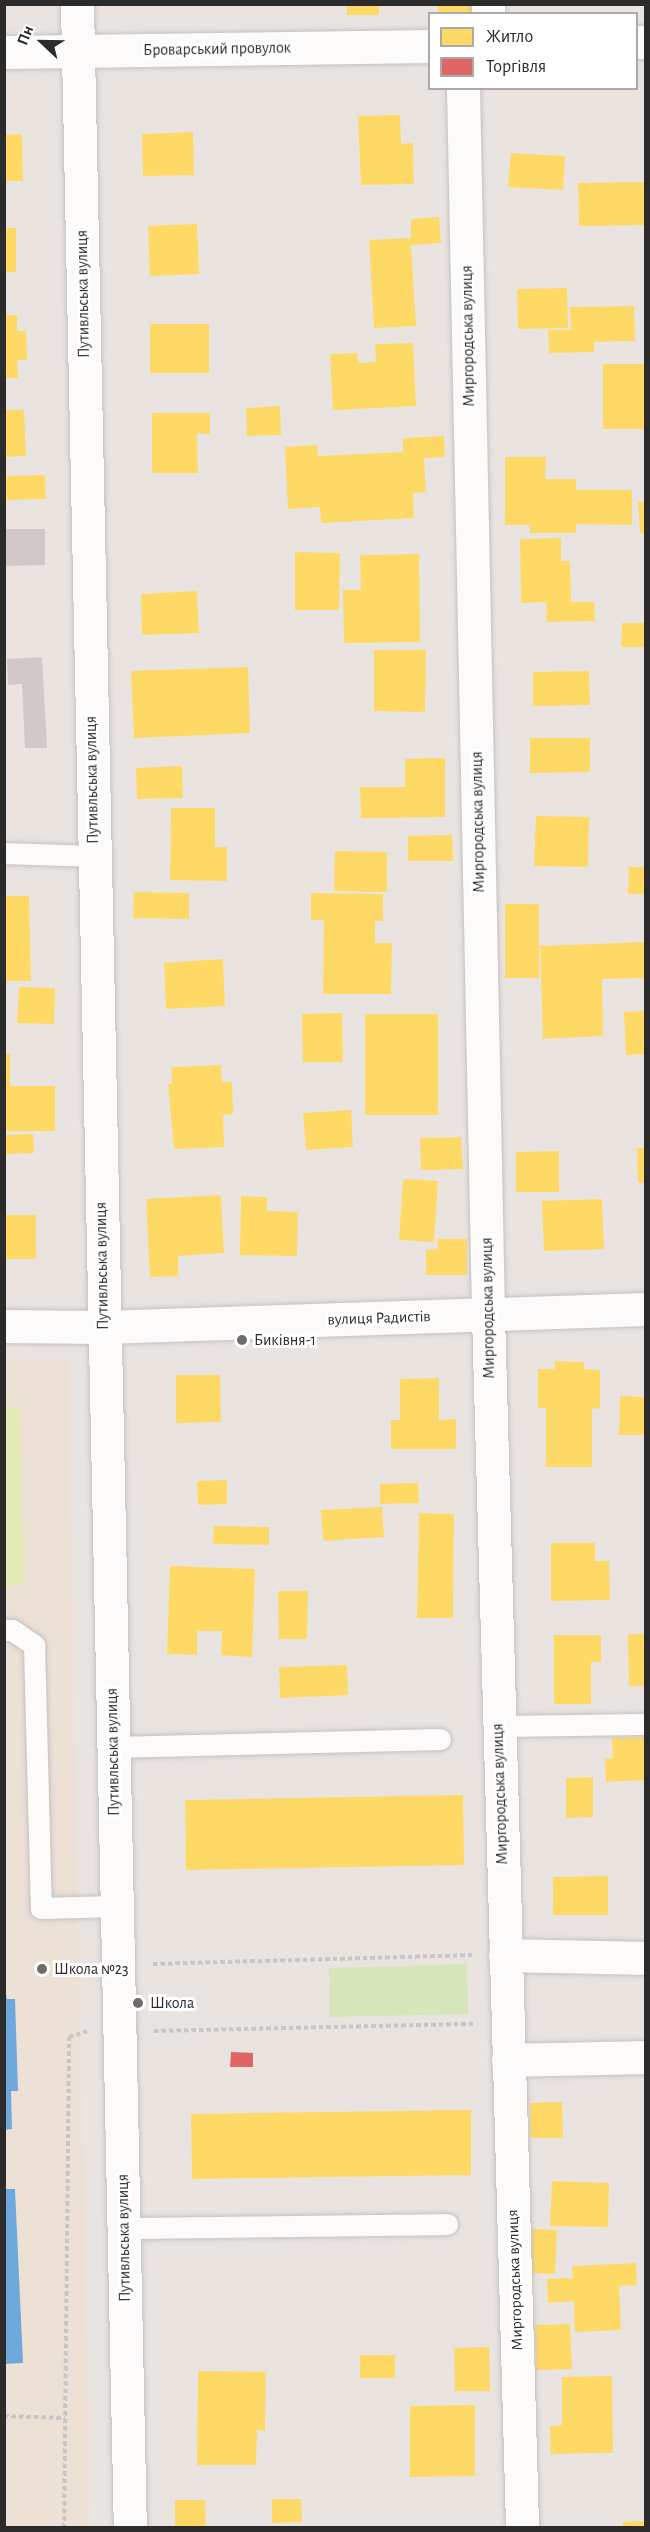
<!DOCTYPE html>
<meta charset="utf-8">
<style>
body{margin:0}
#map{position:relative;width:650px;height:2532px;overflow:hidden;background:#eae4e1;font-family:"Alegreya Sans",sans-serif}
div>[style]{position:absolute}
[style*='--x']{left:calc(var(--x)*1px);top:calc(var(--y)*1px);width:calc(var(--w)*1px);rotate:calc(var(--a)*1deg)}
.education>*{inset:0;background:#ede0d5}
.green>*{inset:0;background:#d6e6b8}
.pitch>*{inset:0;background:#e3eab6}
.homes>*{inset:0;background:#ffd966}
.shops>*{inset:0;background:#e06666}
.schools>*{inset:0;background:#6fa8dc}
.building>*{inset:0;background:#cfcac8}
.path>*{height:4px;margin-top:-2px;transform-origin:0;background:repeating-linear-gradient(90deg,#c6c6c6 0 4.5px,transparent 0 7.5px)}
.roads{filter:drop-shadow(0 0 2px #c3c2c3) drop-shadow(0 0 2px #c3c2c3)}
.lane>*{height:21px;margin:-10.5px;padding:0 10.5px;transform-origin:10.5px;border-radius:10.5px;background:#fcfbfa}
.street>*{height:33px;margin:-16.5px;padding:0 16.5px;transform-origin:16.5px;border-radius:16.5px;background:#fcfbfa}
.dots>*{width:16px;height:16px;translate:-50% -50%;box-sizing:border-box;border:3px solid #fff;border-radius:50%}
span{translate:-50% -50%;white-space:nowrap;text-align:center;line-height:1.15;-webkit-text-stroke:6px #fff;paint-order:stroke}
.street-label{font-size:16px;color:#2b2b2b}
.poi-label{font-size:16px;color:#2b2b2b}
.left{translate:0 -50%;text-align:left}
.frame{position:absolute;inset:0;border:6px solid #2b2b2b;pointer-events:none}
.legend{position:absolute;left:428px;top:12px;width:210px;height:78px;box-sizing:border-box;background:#fff;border:2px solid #aaa;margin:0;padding:8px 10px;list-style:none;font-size:18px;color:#2b2b2b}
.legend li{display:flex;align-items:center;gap:12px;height:30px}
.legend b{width:30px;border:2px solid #aaa}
.north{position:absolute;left:12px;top:12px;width:60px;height:60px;-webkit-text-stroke:4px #fff;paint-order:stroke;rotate:292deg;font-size:16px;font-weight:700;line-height:24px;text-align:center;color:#2b2b2b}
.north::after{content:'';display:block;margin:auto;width:21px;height:27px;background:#2b2b2b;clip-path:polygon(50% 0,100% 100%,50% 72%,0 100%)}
</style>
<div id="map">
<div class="education">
<div style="clip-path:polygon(4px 1359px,67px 1359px,90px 2527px,5px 2527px)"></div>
</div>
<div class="green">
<div style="clip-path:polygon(467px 1964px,468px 2014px,330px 2017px,329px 1968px)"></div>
</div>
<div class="pitch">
<div style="clip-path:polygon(4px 1407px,20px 1407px,24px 1585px,5px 1586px)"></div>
</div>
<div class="homes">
<div style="clip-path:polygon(347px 4px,379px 4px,379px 15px,347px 15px)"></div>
<div style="clip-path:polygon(438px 4px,473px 4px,473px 12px,438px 12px)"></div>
<div style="clip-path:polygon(400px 115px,401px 144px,413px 143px,414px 184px,361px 185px,358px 116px)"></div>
<div style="clip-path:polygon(193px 132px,194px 175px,143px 176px,142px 134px)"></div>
<div style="clip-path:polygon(22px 134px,23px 181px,4px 181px,4px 135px)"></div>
<div style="clip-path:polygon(511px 153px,565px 156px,563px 190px,508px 187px)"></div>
<div style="clip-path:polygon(646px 182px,646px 225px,579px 226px,578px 183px)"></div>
<div style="clip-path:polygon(439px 217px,441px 243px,411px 245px,416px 326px,374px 328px,369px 240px,411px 238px,411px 219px)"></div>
<div style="clip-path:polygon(197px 224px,199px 274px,150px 276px,148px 226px)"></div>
<div style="clip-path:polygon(4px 228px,16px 228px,16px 272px,4px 272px)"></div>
<div style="clip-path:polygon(567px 288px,568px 328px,518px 329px,517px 289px)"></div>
<div style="clip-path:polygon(634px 306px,635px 341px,594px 342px,594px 352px,549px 353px,548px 330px,571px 330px,570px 307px)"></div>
<div style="clip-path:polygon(4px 315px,17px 315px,17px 331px,26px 331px,27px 360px,17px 360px,18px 378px,4px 378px)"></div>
<div style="clip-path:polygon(150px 324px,209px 324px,209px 373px,150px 373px)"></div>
<div style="clip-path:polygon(413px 343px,416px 406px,333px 410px,330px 354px,357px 353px,358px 363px,376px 362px,375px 344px)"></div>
<div style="clip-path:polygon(603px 364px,646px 364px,646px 429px,603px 429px)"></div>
<div style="clip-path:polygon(280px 406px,281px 435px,247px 436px,246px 408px)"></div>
<div style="clip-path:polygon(4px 410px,24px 410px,26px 456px,4px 457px)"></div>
<div style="clip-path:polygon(152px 413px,210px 413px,210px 434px,197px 433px,198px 473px,152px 473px)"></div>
<div style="clip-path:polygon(444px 436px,445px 457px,424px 458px,426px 492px,413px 493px,414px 518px,321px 523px,320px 507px,288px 509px,285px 447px,317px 445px,318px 456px,403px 452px,403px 438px)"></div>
<div style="clip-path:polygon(505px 457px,546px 457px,545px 479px,576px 479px,576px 490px,632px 490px,632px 525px,576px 524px,576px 533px,530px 533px,530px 525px,505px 525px)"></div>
<div style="clip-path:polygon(45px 475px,46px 499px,5px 500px,4px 476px)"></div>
<div style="clip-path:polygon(638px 502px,646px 502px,646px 533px,640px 533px)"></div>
<div style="clip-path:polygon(561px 538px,561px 561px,570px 561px,571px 602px,594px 602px,595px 621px,547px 622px,546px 602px,521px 603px,520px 539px)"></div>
<div style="clip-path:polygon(295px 552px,340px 553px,339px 610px,295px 610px)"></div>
<div style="clip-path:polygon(419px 554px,420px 642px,344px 643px,343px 590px,361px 590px,360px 555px)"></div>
<div style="clip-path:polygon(197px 591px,199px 633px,142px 635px,141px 594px)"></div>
<div style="clip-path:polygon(622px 623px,646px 623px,646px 647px,621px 647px)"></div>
<div style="clip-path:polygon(374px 650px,426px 650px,425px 712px,374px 711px)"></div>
<div style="clip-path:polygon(248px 667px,250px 733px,134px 738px,131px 671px)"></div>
<div style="clip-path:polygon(589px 671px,590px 705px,533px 706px,533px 672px)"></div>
<div style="clip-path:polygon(530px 738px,590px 738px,590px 772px,530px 773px)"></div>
<div style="clip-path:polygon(445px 758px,445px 817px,361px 818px,360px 787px,405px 787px,405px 759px)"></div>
<div style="clip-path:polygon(182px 766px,183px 798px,137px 799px,136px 768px)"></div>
<div style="clip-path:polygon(171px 808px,215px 808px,215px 847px,227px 847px,227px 881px,170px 880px)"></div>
<div style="clip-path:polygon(536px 816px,589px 817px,588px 867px,534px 866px)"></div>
<div style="clip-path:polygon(452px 835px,453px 861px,408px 861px,408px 836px)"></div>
<div style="clip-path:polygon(335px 851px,387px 852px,387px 892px,334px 891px)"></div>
<div style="clip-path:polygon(629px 867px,646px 867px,646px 894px,628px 894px)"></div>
<div style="clip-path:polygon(134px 892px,189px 893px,189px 919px,133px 918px)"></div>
<div style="clip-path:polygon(311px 893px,383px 894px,383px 921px,375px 921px,375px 943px,392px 943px,391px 994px,323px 994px,324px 920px,311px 920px)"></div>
<div style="clip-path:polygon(5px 896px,29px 896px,31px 981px,5px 981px)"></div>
<div style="clip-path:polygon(505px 904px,539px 904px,539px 978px,505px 978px)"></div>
<div style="clip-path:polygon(646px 942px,646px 978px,602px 979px,603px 1036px,543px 1039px,540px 946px)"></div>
<div style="clip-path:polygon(223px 959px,225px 1006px,166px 1009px,164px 963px)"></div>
<div style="clip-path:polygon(19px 987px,55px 988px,54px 1024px,17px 1023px)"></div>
<div style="clip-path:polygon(646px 1011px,646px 1054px,626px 1055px,624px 1012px)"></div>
<div style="clip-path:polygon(342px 1013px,343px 1062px,303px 1062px,302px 1014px)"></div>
<div style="clip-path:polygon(365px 1014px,438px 1014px,438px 1115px,365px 1115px)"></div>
<div style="clip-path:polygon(4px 1054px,10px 1054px,10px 1086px,55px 1086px,55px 1131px,4px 1131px)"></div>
<div style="clip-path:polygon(221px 1065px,222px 1082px,232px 1082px,233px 1114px,223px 1115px,224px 1147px,174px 1149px,168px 1084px,172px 1084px,171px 1067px)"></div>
<div style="clip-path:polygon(351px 1110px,353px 1147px,306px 1150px,303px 1113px)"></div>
<div style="clip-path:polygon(33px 1134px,34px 1153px,4px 1154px,4px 1135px)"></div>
<div style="clip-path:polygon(461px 1137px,463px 1169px,421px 1170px,420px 1138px)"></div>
<div style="clip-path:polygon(637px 1148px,646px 1148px,646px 1182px,638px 1183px)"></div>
<div style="clip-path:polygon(559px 1151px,559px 1192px,516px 1192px,516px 1152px)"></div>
<div style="clip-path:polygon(403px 1179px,438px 1181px,434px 1242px,399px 1240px)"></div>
<div style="clip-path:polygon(221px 1195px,224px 1253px,178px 1256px,178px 1276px,150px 1277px,146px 1199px)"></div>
<div style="clip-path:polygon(241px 1196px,267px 1197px,267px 1211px,298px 1212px,297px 1256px,240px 1255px)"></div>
<div style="clip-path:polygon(602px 1199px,604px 1249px,544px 1251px,542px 1201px)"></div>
<div style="clip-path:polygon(5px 1215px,36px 1215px,36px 1259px,5px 1259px)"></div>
<div style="clip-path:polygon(437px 1239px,467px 1239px,467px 1275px,426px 1275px,426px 1250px,438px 1249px)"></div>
<div style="clip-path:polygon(555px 1361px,584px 1362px,584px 1369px,600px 1370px,600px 1409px,592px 1408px,592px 1467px,546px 1467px,546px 1408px,538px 1408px,538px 1369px,555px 1369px)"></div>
<div style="clip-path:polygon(176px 1375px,220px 1375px,221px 1422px,176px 1423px)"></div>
<div style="clip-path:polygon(439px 1378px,439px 1420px,456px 1419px,456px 1449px,391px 1449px,391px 1420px,400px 1420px,400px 1379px)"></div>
<div style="clip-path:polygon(620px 1396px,646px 1397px,646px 1435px,619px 1435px)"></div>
<div style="clip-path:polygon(227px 1480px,227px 1504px,198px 1505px,197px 1481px)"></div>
<div style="clip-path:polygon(418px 1483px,419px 1503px,380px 1504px,380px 1484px)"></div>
<div style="clip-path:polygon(382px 1507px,384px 1537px,323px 1541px,321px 1510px)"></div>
<div style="clip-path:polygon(419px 1513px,454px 1514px,453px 1618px,417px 1618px)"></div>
<div style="clip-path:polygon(214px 1526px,269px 1527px,269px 1545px,213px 1544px)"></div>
<div style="clip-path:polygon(551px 1543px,595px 1543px,595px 1561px,609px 1561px,610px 1600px,551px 1601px)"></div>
<div style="clip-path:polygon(170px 1566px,255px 1569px,252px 1657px,221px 1655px,222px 1631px,197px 1631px,197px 1655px,167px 1654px)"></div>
<div style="clip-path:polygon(278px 1591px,308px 1591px,307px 1639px,279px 1639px)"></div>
<div style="clip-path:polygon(628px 1634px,646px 1634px,646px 1686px,629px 1686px)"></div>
<div style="clip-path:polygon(554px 1635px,601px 1635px,601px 1662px,591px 1662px,591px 1704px,554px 1704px)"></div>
<div style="clip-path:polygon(347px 1665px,348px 1695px,280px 1698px,279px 1667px)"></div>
<div style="clip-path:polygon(645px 1737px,646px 1780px,606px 1782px,605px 1759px,613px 1758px,612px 1738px)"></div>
<div style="clip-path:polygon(593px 1777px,593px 1817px,566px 1818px,566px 1778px)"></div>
<div style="clip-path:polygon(463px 1795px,464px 1865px,186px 1870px,185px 1800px)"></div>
<div style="clip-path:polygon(608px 1876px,608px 1915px,553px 1915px,553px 1877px)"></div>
<div style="clip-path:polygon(562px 2102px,563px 2138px,530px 2138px,530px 2103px)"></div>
<div style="clip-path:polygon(471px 2110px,471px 2175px,192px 2179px,191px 2114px)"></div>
<div style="clip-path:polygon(552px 2181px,609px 2183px,608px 2227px,550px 2226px)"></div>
<div style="clip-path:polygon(532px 2229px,557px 2230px,555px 2274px,531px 2273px)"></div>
<div style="clip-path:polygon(636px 2263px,637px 2285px,619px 2286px,621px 2330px,575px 2332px,574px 2301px,548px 2303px,547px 2279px,573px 2278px,572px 2266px)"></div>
<div style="clip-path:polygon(570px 2324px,572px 2369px,536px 2370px,535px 2325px)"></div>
<div style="clip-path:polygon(489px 2347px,490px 2391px,455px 2391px,454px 2348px)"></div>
<div style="clip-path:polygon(360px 2355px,395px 2355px,395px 2378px,360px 2378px)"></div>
<div style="clip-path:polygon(198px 2371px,266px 2372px,265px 2431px,257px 2430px,256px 2465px,197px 2465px)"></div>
<div style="clip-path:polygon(612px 2376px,613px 2453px,551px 2454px,550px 2426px,562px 2425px,562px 2377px)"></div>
<div style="clip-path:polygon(475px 2405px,475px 2476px,410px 2477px,410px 2406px)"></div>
<div style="clip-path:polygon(272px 2499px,301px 2499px,302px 2522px,272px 2523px)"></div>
<div style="clip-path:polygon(175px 2500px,205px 2500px,206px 2528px,175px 2528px)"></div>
<div style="clip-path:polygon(646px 2521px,646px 2528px,623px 2528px,623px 2522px)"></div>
</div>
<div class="shops">
<div style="clip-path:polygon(231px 2052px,253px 2053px,253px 2067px,230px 2067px)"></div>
</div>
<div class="schools">
<div style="clip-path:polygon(4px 1987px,7px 1999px,15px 1999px,18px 2091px,11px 2091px,12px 2129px,4px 2130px)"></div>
<div style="clip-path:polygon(4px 2189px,15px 2189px,23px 2363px,4px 2364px)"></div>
</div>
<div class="building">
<div style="clip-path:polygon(4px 529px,45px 529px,45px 565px,4px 566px)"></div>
<div style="clip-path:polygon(42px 657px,47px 748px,25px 748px,22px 684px,8px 685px,7px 659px)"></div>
</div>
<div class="path">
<div style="--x:153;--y:1964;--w:320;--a:-1.6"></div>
<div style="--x:154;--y:2031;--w:320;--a:-1.3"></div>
<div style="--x:4;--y:2416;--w:61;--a:1.9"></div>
<div style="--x:64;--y:2528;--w:491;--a:-89.4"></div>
<div style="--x:69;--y:2037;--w:19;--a:-18"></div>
</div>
<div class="roads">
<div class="lane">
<div style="--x:4;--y:853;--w:90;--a:1.9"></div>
<div style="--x:4;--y:1630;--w:8;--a:0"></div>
<div style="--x:12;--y:1630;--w:27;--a:34"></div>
<div style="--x:34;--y:1645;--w:263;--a:88.5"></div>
<div style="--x:41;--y:1908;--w:75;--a:-1.5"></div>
<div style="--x:498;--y:1726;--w:148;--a:-0.8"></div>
<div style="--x:113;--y:1747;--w:327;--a:-1.4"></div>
<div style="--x:124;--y:2228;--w:323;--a:-0.7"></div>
</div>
<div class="street">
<div style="--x:77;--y:4;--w:2525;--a:88.8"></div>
<div style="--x:488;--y:4;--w:10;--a:90"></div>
<div style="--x:636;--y:42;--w:10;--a:0"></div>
<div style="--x:4;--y:52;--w:426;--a:-0.8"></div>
<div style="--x:463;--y:88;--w:1227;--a:88.83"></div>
<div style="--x:488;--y:1315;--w:1213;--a:88.39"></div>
<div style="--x:4;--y:1326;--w:99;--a:0.6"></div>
<div style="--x:103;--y:1327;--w:543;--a:-1.9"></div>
<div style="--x:505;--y:1955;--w:141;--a:1.2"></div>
<div style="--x:508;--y:2060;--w:138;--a:-1.2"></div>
</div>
</div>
<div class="dots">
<div style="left:242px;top:1340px;background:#6e6c6b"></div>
<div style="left:42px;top:1969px;background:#6e6c6b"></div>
<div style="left:138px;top:2003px;background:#6e6c6b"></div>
</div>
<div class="street-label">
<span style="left:217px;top:49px;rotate:-1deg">Броварський провулок</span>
<span style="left:83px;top:294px;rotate:-91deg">Путивльська вулиця</span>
<span style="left:468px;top:336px;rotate:-91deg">Миргородська вулиця</span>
<span style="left:92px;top:780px;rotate:-91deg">Путивльська вулиця</span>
<span style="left:478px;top:822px;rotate:-91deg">Миргородська вулиця</span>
<span style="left:102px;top:1266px;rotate:-91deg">Путивльська вулиця</span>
<span style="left:488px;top:1308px;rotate:-91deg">Миргородська вулиця</span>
<span style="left:379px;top:1318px;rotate:-2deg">вулиця Радистів</span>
<span style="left:113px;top:1752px;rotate:-91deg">Путивльська вулиця</span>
<span style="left:500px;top:1794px;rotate:-92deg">Миргородська вулиця</span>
<span style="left:124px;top:2238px;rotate:-91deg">Путивльська вулиця</span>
<span style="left:515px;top:2280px;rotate:-92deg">Миргородська вулиця</span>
</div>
<div class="poi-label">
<span class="left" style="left:254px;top:1340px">Бикiвня-1</span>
<span class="left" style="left:54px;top:1969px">Школа №23</span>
<span class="left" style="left:150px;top:2003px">Школа</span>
</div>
<div class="frame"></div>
<ul class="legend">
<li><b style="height:16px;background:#ffd966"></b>Житло</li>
<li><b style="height:16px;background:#e06666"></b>Торгівля</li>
</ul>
<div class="north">Пн</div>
</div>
